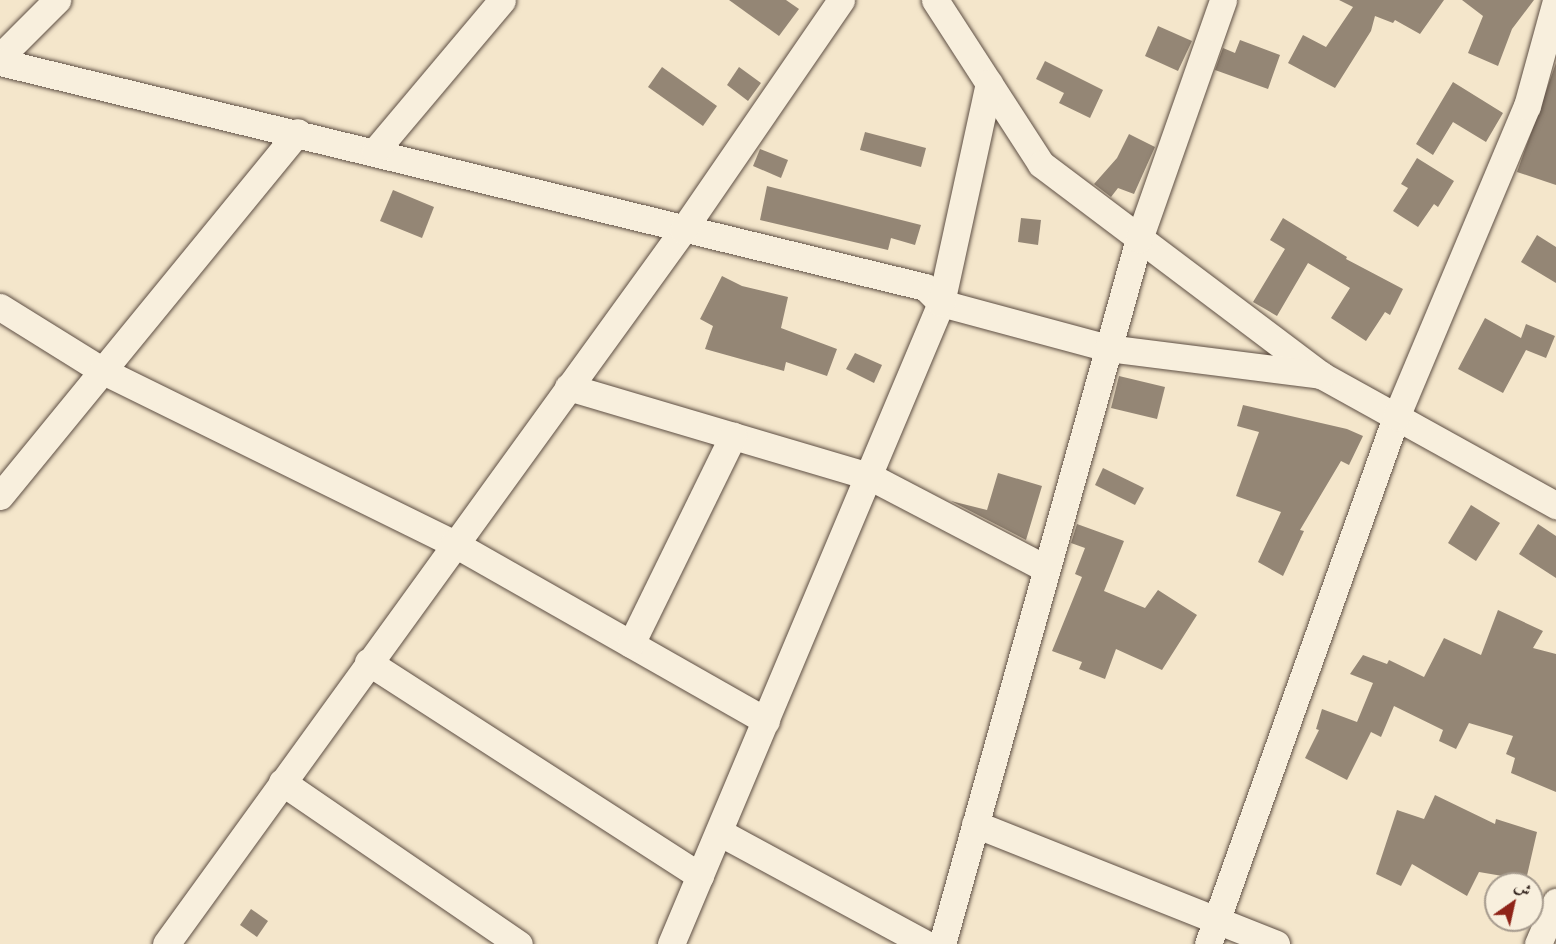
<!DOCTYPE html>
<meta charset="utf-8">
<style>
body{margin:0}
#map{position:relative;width:1556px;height:944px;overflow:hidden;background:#f4e6cb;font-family:"IM FELL French Canon",Amiri,serif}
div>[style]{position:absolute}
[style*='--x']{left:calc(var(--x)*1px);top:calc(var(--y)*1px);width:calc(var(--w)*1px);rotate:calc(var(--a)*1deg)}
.building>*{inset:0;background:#948675}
.roads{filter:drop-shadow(0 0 2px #5e4f44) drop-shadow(0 0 2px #5e4f44)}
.minor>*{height:27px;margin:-13.5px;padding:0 13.5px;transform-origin:13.5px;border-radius:13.5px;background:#f8efdd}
span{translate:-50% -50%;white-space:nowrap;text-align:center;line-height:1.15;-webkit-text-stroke:5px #f8efdd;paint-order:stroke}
.north{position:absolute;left:1484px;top:872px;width:60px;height:60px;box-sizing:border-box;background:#f8efdd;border:2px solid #a69b8e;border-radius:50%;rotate:34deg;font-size:16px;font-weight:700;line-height:24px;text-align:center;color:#2c1d17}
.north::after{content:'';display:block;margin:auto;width:21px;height:27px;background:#8f2418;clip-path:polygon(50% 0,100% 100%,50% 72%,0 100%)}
</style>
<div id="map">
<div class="building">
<div style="clip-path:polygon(729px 0,786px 0,799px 9px,779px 36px)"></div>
<div style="clip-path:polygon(1339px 0,1444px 0,1420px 34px,1395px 20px,1393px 23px,1375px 16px,1371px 31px,1335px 88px,1288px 63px,1303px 35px,1326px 47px,1353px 7px)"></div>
<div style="clip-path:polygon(1462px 0,1534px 0,1512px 29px,1498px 66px,1468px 53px,1483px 16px)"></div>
<div style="clip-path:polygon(1158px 26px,1192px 41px,1178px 71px,1145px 56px)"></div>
<div style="clip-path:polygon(1240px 40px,1280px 55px,1268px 89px,1215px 70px,1223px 48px,1235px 53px)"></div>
<div style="clip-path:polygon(1045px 61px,1103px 90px,1090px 118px,1059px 103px,1064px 93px,1036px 79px)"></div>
<div style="clip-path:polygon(1556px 63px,1556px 185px,1517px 172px)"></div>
<div style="clip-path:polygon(662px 67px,717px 106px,703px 126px,648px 87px)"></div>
<div style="clip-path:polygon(739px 67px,761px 83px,748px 101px,727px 85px)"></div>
<div style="clip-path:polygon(1453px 82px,1503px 113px,1486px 142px,1453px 122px,1433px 155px,1416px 144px)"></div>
<div style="clip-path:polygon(865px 132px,926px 148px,921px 167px,860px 150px)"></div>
<div style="clip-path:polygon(1129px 134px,1155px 147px,1134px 194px,1118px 188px,1111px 197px,1094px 184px,1117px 158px)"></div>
<div style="clip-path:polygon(760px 149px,788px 160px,781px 178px,753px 166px)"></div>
<div style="clip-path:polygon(1417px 158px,1454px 181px,1438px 207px,1434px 204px,1418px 227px,1393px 211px,1408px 188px,1401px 184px)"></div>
<div style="clip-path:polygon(767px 186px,921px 225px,915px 245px,891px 238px,888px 250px,760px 220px)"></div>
<div style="clip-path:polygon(393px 190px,434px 207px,422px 238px,380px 221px)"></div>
<div style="clip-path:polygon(1021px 218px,1041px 220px,1038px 245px,1018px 242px)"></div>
<div style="clip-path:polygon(1283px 218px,1347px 257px,1346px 259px,1403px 289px,1390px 315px,1385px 312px,1366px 341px,1331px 318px,1350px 288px,1308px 263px,1277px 316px,1253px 302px,1285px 249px,1270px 240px)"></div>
<div style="clip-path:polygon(1537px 235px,1556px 247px,1556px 283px,1521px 262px)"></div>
<div style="clip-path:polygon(722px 276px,742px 286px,788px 297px,781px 328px,837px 349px,827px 376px,786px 362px,784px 371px,705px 349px,713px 326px,700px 319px)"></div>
<div style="clip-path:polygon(1485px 318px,1521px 338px,1526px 324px,1555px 336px,1546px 358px,1526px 350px,1503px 393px,1458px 369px)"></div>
<div style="clip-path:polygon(855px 353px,882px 365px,874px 383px,846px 369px)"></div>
<div style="clip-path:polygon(1119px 376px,1165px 387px,1157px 419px,1111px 408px)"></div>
<div style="clip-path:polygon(1243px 405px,1347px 429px,1363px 436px,1349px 465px,1341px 461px,1300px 530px,1304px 531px,1283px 576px,1258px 562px,1281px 512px,1236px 496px,1259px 432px,1237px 426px)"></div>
<div style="clip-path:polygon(1103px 468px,1144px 488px,1135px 505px,1095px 485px)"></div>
<div style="clip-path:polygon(998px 473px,1042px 486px,1026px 540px,951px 501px,987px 510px)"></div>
<div style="clip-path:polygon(1471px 505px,1500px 523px,1476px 561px,1448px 543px)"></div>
<div style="clip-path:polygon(1077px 524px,1124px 541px,1104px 591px,1145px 608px,1158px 590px,1197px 615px,1162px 670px,1116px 649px,1105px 679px,1079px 669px,1082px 662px,1052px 651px,1082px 577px,1075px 574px,1085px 548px,1071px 543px)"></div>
<div style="clip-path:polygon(1538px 524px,1556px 536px,1556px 578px,1519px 554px)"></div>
<div style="clip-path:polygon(1498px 610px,1543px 631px,1533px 648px,1556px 654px,1556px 792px,1511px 773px,1515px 758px,1506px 754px,1513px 736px,1469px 723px,1456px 749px,1439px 741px,1443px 730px,1394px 706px,1381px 737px,1371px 732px,1347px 780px,1305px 758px,1319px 730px,1316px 729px,1322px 709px,1357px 722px,1373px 683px,1350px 674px,1363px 655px,1387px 664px,1389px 660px,1424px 677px,1444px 638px,1481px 655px)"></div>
<div style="clip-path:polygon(1435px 795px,1495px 824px,1496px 819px,1537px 832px,1526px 880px,1479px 872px,1467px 896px,1412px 864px,1401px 886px,1376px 874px,1397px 810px,1424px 819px)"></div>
<div style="clip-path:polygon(251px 909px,268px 921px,257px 937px,240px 925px)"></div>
</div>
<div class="roads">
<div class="minor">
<div style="--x:935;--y:0;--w:195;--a:57.1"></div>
<div style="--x:1041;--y:164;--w:351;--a:37"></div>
<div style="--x:1321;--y:375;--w:269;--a:29"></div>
<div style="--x:0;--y:57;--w:81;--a:-45"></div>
<div style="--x:0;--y:62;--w:952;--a:13.67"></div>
<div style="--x:925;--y:287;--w:23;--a:45"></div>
<div style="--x:941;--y:303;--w:173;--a:15.1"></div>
<div style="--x:1108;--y:348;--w:215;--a:7.2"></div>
<div style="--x:375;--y:151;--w:197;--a:-49.9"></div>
<div style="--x:0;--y:307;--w:121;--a:31.9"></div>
<div style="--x:103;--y:371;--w:390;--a:26.2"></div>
<div style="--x:453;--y:543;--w:360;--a:29.6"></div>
<div style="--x:568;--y:387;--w:314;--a:16.5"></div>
<div style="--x:869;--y:476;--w:199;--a:27.6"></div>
<div style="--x:0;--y:496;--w:470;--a:-50.7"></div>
<div style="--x:631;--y:644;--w:232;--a:-63.9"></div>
<div style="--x:368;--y:662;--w:395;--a:32.8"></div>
<div style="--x:282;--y:782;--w:287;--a:34.4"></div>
<div style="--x:975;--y:824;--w:324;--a:21.7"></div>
<div style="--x:719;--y:832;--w:235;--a:28.4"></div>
<div style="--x:166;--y:944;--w:882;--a:-54.09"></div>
<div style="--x:683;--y:230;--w:279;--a:-55.5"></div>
<div style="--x:671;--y:944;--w:696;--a:-67.16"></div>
<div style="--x:941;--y:303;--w:225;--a:-77.7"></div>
<div style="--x:942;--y:944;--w:732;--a:-74.39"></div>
<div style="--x:1139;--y:239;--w:253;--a:-70.6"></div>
<div style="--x:1208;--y:944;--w:560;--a:-70.37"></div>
<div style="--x:1396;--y:417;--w:337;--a:-67.2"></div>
<div style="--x:1527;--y:106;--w:109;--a:-74.6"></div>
<div style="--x:1538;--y:944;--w:46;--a:-66.8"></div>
</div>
</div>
<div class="north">ش</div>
</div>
